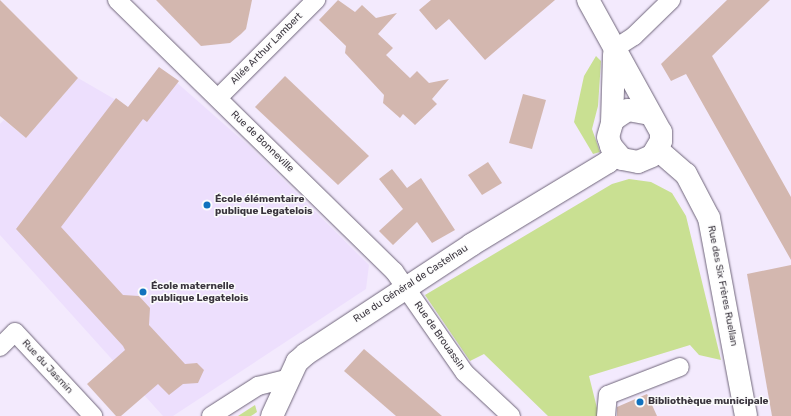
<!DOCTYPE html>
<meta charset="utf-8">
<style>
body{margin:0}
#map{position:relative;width:791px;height:416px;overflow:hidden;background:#f3eafd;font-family:Rubik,sans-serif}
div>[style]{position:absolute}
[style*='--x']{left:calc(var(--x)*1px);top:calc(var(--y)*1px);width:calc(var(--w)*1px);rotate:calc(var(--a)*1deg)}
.built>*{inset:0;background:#eddffd}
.green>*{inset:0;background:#c9e092}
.building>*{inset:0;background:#d3b7af}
.roads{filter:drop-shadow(0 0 1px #6f657a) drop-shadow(0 0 1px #6f657a)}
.minor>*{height:18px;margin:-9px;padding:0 9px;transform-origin:9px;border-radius:9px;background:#fff}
.secondary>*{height:22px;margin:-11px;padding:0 11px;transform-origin:11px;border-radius:11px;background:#fff}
.dots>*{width:11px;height:11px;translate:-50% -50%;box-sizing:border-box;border:2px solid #fcfcfc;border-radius:50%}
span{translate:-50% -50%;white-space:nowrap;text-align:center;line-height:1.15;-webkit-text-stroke:3px #fcfcfc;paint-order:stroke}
.street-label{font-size:10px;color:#3a353e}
.poi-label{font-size:10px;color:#3a353e;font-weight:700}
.left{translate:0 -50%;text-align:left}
</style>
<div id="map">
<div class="built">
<div style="clip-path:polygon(159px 67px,249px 146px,369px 265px,366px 289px,173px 416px,163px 416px,0 235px,0 124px,4px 120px,26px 138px,78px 78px,128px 107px)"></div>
</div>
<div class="green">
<div style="clip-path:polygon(596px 56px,601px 61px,598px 106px,592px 129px,600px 152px,593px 154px,574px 122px,584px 76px)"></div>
<div style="clip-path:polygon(629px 179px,651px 182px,672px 193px,686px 216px,721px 360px,699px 355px,690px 345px,589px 376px,599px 416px,548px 416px,484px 354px,470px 361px,425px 295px,612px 184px)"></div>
<div style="clip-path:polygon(255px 405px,257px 412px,251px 416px,238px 416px)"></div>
</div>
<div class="building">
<div style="clip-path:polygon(0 0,78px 78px,26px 138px,0 116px)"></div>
<div style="clip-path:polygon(156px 0,252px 0,246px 29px,241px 34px,230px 43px,201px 46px)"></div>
<div style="clip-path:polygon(338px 0,355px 12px,362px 5px,376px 18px,397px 13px,378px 34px,393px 48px,386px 55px,410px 78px,417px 71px,429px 83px,449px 79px,432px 99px,437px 104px,415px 125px,403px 114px,400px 118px,383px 103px,384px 95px,345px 53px,346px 46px,319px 20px)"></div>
<div style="clip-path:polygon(431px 0,555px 0,485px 60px,449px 19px,436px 30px,419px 10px)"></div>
<div style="clip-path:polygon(727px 0,770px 0,712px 56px,791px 197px,791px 260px,686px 74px,671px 81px,661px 64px)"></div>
<div style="clip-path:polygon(159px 67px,179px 81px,147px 122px,143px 119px,61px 227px,123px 295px,139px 296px,150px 308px,149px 325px,185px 364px,197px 363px,204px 370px,198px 383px,183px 384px,169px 395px,158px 384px,121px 416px,116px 416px,87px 384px,125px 350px,123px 346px,16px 229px,116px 98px,128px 107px)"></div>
<div style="clip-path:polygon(285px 76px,369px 156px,338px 185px,255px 107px)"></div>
<div style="clip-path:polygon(523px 94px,546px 100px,532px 149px,509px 143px)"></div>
<div style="clip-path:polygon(488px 162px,502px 183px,482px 195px,468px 175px)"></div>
<div style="clip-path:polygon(392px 169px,407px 188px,421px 178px,455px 230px,432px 243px,417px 222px,393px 245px,379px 231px,403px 209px,379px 179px)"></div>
<div style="clip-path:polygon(791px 265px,791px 416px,772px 416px,747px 274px)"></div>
<div style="clip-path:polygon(364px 349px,442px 416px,396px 416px,344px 371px)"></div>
<div style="clip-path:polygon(647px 394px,657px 416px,617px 416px,617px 407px)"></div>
</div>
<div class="roads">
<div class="minor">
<div style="--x:117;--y:0;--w:388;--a:44.4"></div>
<div style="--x:394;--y:271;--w:124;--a:55.2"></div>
<div style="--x:465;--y:373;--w:63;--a:43.1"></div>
<div style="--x:614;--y:49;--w:24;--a:-33"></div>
<div style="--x:634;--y:36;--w:52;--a:-44.2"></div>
<div style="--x:218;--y:98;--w:139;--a:-45"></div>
<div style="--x:0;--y:347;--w:21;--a:-45"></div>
<div style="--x:15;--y:332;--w:115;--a:47.1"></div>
<div style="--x:211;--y:416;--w:56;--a:-32.6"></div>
<div style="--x:258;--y:386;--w:32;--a:-14"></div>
<div style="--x:606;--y:416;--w:21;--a:-85"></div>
<div style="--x:608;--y:395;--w:77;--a:-21.3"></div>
</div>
<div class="secondary">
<div style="--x:588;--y:0;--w:151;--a:61.1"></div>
<div style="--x:661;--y:132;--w:9;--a:90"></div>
<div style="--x:661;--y:141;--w:17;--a:121"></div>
<div style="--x:652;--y:156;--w:15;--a:157"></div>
<div style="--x:638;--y:162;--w:16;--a:-169"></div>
<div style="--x:622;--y:159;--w:17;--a:-130"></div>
<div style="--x:611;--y:146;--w:9;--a:-108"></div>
<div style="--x:608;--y:137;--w:18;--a:-74"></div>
<div style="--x:613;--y:120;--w:18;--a:-34"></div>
<div style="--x:628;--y:110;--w:22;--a:10"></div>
<div style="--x:612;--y:123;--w:69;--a:-88.3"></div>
<div style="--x:658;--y:150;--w:37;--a:41"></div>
<div style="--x:686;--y:174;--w:50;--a:62.4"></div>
<div style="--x:709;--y:218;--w:201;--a:79.4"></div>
<div style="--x:272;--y:416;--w:60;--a:-65.2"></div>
<div style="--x:297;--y:362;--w:12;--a:-42"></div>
<div style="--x:306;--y:354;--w:198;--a:-33.4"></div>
<div style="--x:471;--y:245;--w:160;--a:-31.2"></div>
<div style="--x:608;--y:162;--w:11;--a:-49"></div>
</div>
</div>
<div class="dots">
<div style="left:207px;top:205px;background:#1072be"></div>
<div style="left:143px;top:292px;background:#1072be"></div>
<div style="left:640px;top:402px;background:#1072be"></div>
</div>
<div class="street-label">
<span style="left:267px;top:49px;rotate:-45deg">Allée Arthur Lambert</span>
<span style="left:262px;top:142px;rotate:44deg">Rue de Bonneville</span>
<span style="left:411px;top:284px;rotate:-33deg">Rue du Général de Castelnau</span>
<span style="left:722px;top:286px;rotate:79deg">Rue des Six Frères Ruellan</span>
<span style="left:439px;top:336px;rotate:55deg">Rue de Brouassin</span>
<span style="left:47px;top:367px;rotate:47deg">Rue du Jasmin</span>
</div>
<div class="poi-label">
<span class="left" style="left:215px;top:205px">École élémentaire<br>publique Legatelois</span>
<span class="left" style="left:151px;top:292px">École maternelle<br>publique Legatelois</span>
<span class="left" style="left:648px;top:402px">Bibliothèque municipale</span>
</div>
</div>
